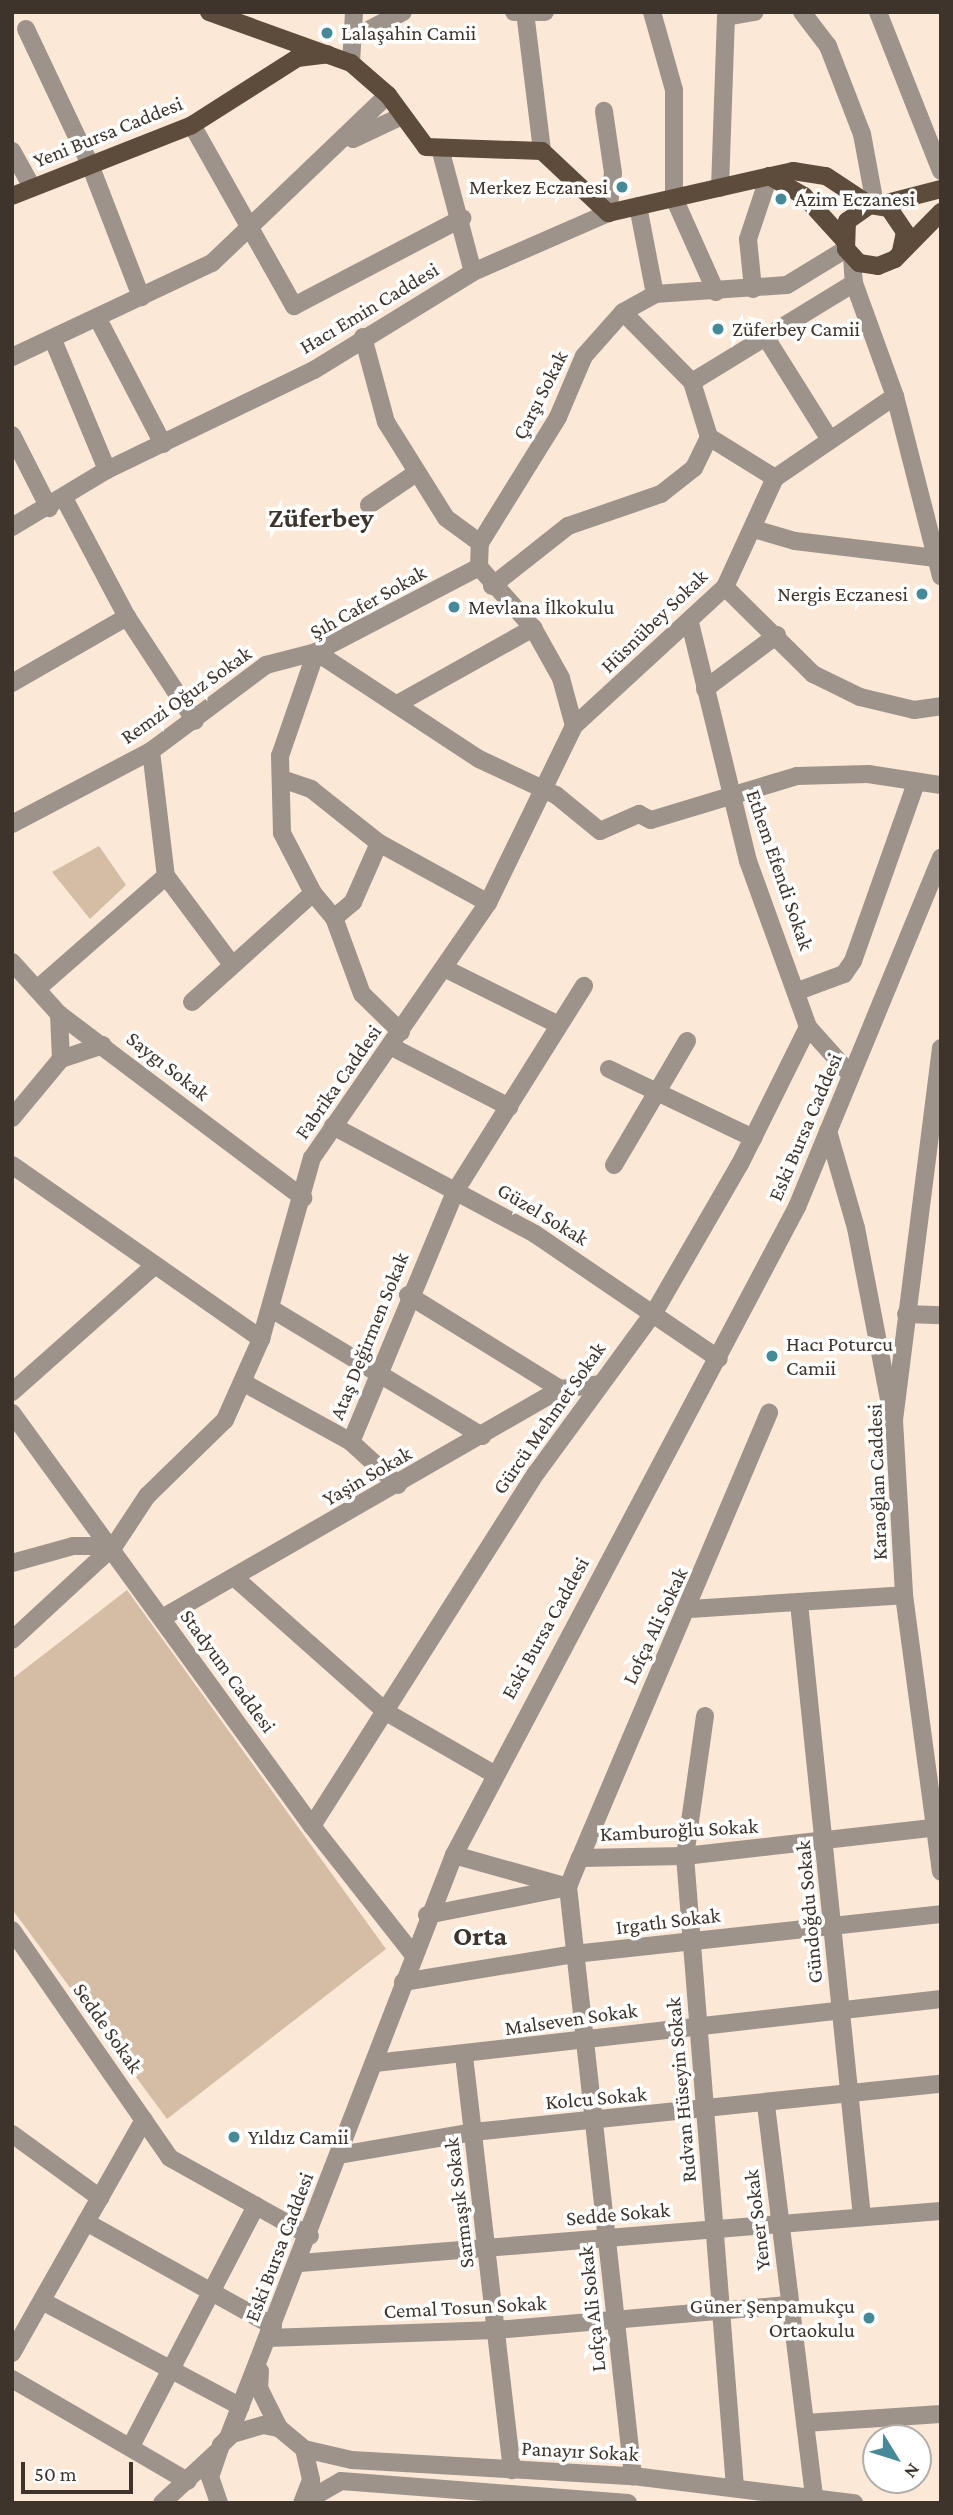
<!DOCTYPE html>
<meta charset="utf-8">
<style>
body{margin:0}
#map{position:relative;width:953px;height:2515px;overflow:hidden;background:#fce8d7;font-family:"Crimson Pro",serif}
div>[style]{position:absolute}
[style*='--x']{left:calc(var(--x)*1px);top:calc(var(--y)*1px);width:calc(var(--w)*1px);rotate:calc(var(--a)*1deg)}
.green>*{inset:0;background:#d5bca5}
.minor>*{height:18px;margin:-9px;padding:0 9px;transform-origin:9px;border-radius:9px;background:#9e938a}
.major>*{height:18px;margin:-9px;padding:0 9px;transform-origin:9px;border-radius:9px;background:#5d4b3c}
.dots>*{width:19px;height:19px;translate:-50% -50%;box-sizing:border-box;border:4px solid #fff;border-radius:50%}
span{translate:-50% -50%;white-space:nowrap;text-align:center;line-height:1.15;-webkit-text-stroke:7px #fff;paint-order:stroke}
.poi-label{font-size:21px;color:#3e342b}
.left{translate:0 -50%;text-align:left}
.right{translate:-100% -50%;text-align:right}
.street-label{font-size:21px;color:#3e342b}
.district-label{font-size:28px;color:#3e342b;font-weight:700}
.frame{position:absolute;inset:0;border:14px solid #3e342b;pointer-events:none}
.north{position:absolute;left:862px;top:2424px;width:70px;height:70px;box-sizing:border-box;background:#fff;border:2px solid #b2aeaa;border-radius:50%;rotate:128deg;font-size:19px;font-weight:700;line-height:28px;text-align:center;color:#3e342b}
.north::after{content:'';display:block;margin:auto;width:24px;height:32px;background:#468999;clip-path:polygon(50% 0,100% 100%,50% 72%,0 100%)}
.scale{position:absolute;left:21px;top:2462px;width:112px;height:32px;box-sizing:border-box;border:4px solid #3e342b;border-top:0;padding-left:9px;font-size:21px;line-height:24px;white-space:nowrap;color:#3e342b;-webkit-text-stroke:5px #fff;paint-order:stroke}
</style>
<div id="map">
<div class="green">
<div style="clip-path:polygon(99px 846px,126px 885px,90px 919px,52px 872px)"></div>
<div style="clip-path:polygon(127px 1590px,386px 1949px,167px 2119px,12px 1909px,12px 1679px)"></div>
</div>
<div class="minor">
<div style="--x:514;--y:12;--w:31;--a:0"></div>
<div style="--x:525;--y:12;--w:140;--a:83"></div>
<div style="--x:652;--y:12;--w:81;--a:74.2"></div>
<div style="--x:674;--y:90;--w:108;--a:90"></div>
<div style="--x:674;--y:198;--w:103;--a:65.9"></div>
<div style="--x:802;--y:12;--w:43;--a:52.6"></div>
<div style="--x:828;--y:46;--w:94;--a:68.9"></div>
<div style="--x:862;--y:134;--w:71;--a:79.5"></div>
<div style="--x:878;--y:12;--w:171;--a:68.4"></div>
<div style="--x:26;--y:29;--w:147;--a:64.7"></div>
<div style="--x:89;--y:162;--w:145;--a:68.9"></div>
<div style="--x:355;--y:37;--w:54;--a:-27.5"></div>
<div style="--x:351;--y:63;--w:51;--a:-86.6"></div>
<div style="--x:192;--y:125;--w:208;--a:60.6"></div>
<div style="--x:294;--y:306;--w:190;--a:-27.6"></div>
<div style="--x:353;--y:139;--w:52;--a:-25.1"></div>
<div style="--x:12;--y:151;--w:41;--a:60.9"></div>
<div style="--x:441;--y:152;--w:124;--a:75.1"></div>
<div style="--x:720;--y:188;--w:171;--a:-88"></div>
<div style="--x:726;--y:17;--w:29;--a:-10"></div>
<div style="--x:638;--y:206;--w:90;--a:79.1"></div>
<div style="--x:852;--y:257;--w:26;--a:86"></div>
<div style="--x:854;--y:283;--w:120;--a:70.1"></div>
<div style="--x:895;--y:396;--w:186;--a:75.7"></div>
<div style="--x:753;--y:289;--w:50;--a:-95.7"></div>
<div style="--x:748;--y:239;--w:66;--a:-71.6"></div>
<div style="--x:98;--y:319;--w:141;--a:62.5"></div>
<div style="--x:363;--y:337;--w:88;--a:74.9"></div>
<div style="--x:386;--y:422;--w:113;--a:58"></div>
<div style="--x:446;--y:518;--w:42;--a:36.3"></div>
<div style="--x:53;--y:340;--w:141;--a:67.4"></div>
<div style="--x:768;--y:341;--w:117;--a:57.9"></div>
<div style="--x:12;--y:357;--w:221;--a:-25.2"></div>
<div style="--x:212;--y:263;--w:243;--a:-43.7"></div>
<div style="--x:692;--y:382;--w:190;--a:-31.4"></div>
<div style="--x:12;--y:435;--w:82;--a:63.1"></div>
<div style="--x:709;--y:437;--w:78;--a:31.8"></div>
<div style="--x:65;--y:500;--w:132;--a:62.1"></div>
<div style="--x:127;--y:617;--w:124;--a:56.8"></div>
<div style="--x:369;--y:505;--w:57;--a:-34.2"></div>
<div style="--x:12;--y:527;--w:111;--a:-31"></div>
<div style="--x:107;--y:470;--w:230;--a:-25.8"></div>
<div style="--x:314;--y:370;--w:187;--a:-31.6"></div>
<div style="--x:473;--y:272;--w:147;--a:-23.6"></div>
<div style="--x:608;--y:213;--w:40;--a:-82.9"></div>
<div style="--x:613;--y:173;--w:63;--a:-98.3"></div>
<div style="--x:754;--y:529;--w:43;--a:16.3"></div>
<div style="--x:795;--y:541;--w:142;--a:6.9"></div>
<div style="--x:479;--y:567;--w:24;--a:-88"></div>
<div style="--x:480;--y:543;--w:148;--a:-58.2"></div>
<div style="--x:558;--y:417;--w:66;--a:-66.9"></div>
<div style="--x:584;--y:356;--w:59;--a:-48.4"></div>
<div style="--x:623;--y:312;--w:37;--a:-29"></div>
<div style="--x:655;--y:294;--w:132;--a:-3.9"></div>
<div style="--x:787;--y:285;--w:69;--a:-31.4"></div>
<div style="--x:492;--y:586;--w:97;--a:-38.3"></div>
<div style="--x:568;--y:526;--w:98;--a:-19"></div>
<div style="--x:661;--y:494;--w:42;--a:-38.2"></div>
<div style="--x:694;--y:468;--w:34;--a:-64"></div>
<div style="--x:709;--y:437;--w:58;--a:-107.2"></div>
<div style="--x:692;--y:382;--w:98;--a:-134.6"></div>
<div style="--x:725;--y:587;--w:124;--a:44.7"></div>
<div style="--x:813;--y:674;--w:52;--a:26.1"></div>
<div style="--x:860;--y:697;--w:56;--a:13.5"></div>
<div style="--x:914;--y:710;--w:27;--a:-8"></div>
<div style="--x:690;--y:623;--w:245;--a:76.3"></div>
<div style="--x:748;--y:861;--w:177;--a:70.1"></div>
<div style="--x:808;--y:1027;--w:64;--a:48.1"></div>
<div style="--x:12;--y:683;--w:133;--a:-29.9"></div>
<div style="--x:705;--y:689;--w:90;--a:-36.9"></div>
<div style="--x:399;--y:703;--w:154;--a:-29.2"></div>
<div style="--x:574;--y:726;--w:205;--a:-42.6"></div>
<div style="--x:725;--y:587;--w:120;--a:-65.4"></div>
<div style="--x:775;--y:478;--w:145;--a:-34.3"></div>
<div style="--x:151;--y:751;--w:126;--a:83.2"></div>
<div style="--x:166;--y:876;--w:107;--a:53.3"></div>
<div style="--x:285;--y:780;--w:28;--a:19"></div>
<div style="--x:311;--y:789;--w:87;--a:38.5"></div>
<div style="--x:379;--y:843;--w:124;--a:28.8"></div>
<div style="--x:12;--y:824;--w:157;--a:-27.7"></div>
<div style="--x:151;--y:751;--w:144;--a:-36.8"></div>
<div style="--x:266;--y:665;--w:52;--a:-14.6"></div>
<div style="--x:316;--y:652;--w:195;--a:33.3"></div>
<div style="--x:479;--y:759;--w:85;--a:25.1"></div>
<div style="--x:556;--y:795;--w:57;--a:39.3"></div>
<div style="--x:600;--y:831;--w:43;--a:-23.6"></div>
<div style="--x:639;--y:814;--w:13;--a:27"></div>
<div style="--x:651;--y:820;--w:152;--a:-16.8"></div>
<div style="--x:797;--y:776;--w:71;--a:-1.6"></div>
<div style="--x:868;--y:774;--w:74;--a:8.6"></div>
<div style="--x:334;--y:918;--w:25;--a:-40"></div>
<div style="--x:353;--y:902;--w:64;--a:-66.2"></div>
<div style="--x:12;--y:962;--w:70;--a:47.9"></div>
<div style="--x:59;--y:1014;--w:306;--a:37"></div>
<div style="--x:446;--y:969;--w:126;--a:26.4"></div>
<div style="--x:37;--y:989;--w:171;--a:-41.2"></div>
<div style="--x:798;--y:991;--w:49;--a:-20.3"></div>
<div style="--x:844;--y:974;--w:16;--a:-55"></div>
<div style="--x:853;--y:961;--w:189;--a:-70.5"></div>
<div style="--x:192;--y:1002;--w:163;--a:-42"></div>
<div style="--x:59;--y:1014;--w:45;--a:87.5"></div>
<div style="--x:401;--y:1032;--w:54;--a:-135.7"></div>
<div style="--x:362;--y:994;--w:81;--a:-110.2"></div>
<div style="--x:334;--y:918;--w:33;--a:-130"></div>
<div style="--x:313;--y:893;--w:68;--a:-117.3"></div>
<div style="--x:282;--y:833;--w:77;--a:-91.5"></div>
<div style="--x:280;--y:756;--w:110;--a:-70.9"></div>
<div style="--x:316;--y:652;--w:184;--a:-27.5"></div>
<div style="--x:390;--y:1046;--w:134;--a:27.1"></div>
<div style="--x:941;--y:1048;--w:375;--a:97.2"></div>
<div style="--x:894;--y:1420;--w:175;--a:86.7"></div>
<div style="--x:904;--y:1595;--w:279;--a:82.4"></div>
<div style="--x:609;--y:1069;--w:160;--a:25.6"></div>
<div style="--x:12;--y:1118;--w:77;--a:-50.3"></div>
<div style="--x:61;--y:1059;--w:44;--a:-18.4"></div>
<div style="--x:333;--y:1126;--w:229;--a:28.1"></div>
<div style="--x:535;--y:1234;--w:222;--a:34.2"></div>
<div style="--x:828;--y:1131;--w:101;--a:73.9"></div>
<div style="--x:856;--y:1228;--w:185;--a:79.1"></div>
<div style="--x:12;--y:1165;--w:304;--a:34.9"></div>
<div style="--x:614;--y:1165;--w:144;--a:-59.5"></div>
<div style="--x:408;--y:1295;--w:179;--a:31.7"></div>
<div style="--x:270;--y:1308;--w:248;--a:31.1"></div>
<div style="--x:906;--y:1314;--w:35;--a:2"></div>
<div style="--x:246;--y:1384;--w:120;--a:28.9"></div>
<div style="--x:12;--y:1392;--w:191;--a:-41.6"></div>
<div style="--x:12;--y:1413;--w:510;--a:54.01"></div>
<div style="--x:312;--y:1826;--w:162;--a:51.8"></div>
<div style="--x:398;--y:1485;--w:64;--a:-137.5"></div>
<div style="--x:351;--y:1442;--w:273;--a:-67.4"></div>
<div style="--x:456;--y:1190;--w:241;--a:-57.9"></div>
<div style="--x:12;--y:1563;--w:63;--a:-15.6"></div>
<div style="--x:73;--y:1546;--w:41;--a:0"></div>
<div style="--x:234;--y:1577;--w:203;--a:41.6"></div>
<div style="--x:386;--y:1712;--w:122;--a:29.9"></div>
<div style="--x:799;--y:1603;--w:617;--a:84.14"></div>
<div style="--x:690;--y:1609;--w:214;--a:-3.7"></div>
<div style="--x:162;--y:1618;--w:459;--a:-29.9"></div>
<div style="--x:560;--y:1389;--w:38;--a:-7"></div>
<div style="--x:12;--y:1640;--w:139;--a:-42.7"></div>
<div style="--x:114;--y:1546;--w:60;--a:-56.6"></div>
<div style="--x:147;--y:1496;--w:109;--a:-44.3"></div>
<div style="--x:225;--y:1420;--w:89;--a:-66"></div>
<div style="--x:261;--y:1339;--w:188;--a:-74.3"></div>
<div style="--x:312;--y:1158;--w:310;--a:-55.4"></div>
<div style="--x:488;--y:903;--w:197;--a:-64.1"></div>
<div style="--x:574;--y:726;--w:50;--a:-105.2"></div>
<div style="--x:561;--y:678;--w:57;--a:-119.2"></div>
<div style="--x:533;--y:628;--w:81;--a:-131.5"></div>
<div style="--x:705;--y:1716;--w:141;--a:98.1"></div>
<div style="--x:685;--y:1856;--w:633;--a:85.47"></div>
<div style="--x:312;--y:1826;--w:419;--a:-57.6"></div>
<div style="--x:537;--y:1472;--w:200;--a:-53.8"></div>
<div style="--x:655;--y:1311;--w:170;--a:-60"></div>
<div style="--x:740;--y:1164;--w:153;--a:-63.6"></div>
<div style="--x:454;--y:1855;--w:118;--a:15.7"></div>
<div style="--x:568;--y:1887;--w:31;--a:-68"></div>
<div style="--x:580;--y:1858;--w:105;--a:-1.1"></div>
<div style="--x:685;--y:1856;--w:255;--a:-6.5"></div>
<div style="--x:580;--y:1858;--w:484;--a:-67"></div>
<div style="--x:427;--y:1915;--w:144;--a:-11.2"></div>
<div style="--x:568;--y:1887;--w:593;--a:83.7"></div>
<div style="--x:12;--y:1930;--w:277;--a:55.3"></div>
<div style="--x:170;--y:2158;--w:160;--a:29.1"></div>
<div style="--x:403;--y:1982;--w:173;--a:-9.3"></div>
<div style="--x:574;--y:1954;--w:369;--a:-6.2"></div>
<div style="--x:464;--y:2056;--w:417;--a:83.4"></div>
<div style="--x:375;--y:2063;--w:570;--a:-6.45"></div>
<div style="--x:766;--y:2105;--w:394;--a:83"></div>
<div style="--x:12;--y:2134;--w:109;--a:36"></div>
<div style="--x:339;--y:2155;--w:136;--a:-9.7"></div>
<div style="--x:473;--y:2132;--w:470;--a:-5.9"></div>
<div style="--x:86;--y:2222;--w:214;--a:29.1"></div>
<div style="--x:300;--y:2263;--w:643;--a:-4.64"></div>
<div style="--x:42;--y:2301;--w:225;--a:28"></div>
<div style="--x:268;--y:2338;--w:228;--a:-2"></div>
<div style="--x:496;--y:2330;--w:295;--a:-4.9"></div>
<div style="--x:12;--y:2353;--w:268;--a:-60.5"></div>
<div style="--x:260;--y:2371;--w:17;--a:93"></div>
<div style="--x:259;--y:2388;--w:45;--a:63.4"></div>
<div style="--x:12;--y:2379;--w:203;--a:30.2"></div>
<div style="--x:805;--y:2423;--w:136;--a:-3.8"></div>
<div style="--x:228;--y:2438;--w:625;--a:-68.81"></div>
<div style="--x:454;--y:1855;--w:733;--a:-62.11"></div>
<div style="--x:797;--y:1207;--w:378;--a:-67.6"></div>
<div style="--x:131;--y:2446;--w:271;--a:-62.5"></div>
<div style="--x:304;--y:2449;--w:49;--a:12.9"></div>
<div style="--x:352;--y:2460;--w:281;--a:3.3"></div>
<div style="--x:633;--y:2476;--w:223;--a:7"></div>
<div style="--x:162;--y:2503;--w:74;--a:-42.8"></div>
<div style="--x:219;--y:2503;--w:28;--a:-109"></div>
<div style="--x:210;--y:2477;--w:34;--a:-71"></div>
<div style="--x:221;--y:2445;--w:16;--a:-45"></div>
<div style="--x:232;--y:2434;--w:32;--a:-16"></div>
<div style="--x:263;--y:2425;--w:16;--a:11"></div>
<div style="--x:279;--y:2428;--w:33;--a:40"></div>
<div style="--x:304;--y:2449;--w:32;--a:77"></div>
<div style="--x:311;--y:2480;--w:25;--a:111"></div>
<div style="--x:303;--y:2503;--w:44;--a:-30.1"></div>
<div style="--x:341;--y:2481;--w:288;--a:4.4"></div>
</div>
<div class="major">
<div style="--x:209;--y:12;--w:151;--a:19.8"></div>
<div style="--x:351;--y:63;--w:49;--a:40.9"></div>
<div style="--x:388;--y:95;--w:64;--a:53.8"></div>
<div style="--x:426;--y:147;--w:116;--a:2"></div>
<div style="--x:542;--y:151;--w:91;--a:43.2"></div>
<div style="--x:608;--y:213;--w:190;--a:-12.8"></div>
<div style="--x:793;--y:171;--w:33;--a:9"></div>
<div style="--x:826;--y:176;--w:53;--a:33.4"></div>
<div style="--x:769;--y:176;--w:40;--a:29.7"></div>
<div style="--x:804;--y:196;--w:59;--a:47.7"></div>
<div style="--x:12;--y:196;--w:193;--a:-21.5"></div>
<div style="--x:192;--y:125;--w:125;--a:-32.5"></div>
<div style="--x:297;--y:58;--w:31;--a:-7"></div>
<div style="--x:879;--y:205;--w:64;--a:-14.5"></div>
<div style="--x:901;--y:251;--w:19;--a:-78"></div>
<div style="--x:905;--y:232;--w:29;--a:-124"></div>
<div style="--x:889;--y:208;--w:19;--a:-171"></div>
<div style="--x:870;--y:205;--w:28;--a:145"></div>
<div style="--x:847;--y:221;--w:28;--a:92"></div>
<div style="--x:846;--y:249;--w:19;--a:47"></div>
<div style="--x:859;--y:263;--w:19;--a:9"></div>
<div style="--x:878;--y:266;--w:18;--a:-22"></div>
<div style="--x:895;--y:259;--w:66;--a:-45.6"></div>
</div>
<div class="dots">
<div style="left:327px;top:33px;background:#468999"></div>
<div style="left:622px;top:187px;background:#468999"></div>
<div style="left:781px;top:199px;background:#468999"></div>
<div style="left:718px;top:329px;background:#468999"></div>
<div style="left:922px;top:594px;background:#468999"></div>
<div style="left:454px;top:607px;background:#468999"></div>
<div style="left:772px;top:1356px;background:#468999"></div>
<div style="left:234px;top:2137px;background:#468999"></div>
<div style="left:869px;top:2318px;background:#468999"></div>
</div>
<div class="poi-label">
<span class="left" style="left:341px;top:33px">Lalaşahin Camii</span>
<span class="right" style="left:608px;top:187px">Merkez Eczanesi</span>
<span class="left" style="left:795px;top:199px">Azim Eczanesi</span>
<span class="left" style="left:732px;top:329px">Züferbey Camii</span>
<span class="right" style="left:908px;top:594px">Nergis Eczanesi</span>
<span class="left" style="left:468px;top:607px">Mevlana İlkokulu</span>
<span class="left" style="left:786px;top:1356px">Hacı Poturcu<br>Camii</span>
<span class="left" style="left:248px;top:2137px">Yıldız Camii</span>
<span class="right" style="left:855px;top:2318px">Güner Şenpamukçu<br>Ortaokulu</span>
</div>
<div class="street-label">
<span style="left:108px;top:132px;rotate:-22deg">Yeni Bursa Caddesi</span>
<span style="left:369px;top:308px;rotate:-31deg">Hacı Emin Caddesi</span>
<span style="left:540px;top:395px;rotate:-63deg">Çarşı Sokak</span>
<span style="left:368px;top:602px;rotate:-29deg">Şıh Cafer Sokak</span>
<span style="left:654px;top:621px;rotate:-44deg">Hüsnübey Sokak</span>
<span style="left:186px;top:695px;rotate:-35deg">Remzi Oğuz Sokak</span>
<span style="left:780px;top:870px;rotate:71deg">Ethem Efendi Sokak</span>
<span style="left:168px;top:1066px;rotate:38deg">Saygı Sokak</span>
<span style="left:338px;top:1082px;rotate:-55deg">Fabrika Caddesi</span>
<span style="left:805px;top:1127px;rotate:-67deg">Eski Bursa Caddesi</span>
<span style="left:543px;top:1214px;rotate:31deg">Güzel Sokak</span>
<span style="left:369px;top:1336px;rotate:-68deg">Ataş Değirmen Sokak</span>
<span style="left:549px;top:1418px;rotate:-55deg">Gürcü Mehmet Sokak</span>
<span style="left:367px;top:1476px;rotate:-30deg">Yaşin Sokak</span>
<span style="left:877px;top:1482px;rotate:-92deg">Karaoğlan Caddesi</span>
<span style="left:655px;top:1626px;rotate:-65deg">Lofça Ali Sokak</span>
<span style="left:545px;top:1628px;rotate:-61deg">Eski Bursa Caddesi</span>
<span style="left:228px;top:1671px;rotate:54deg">Stadyum Caddesi</span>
<span style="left:679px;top:1830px;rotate:-3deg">Kamburoğlu Sokak</span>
<span style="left:809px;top:1912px;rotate:-95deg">Gündoğdu Sokak</span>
<span style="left:668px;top:1921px;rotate:-7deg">Irgatlı Sokak</span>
<span style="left:571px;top:2019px;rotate:-8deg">Malseven Sokak</span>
<span style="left:108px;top:2028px;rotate:55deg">Sedde Sokak</span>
<span style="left:681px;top:2090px;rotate:-95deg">Rıdvan Hüseyin Sokak</span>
<span style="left:596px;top:2098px;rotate:-5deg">Kolcu Sokak</span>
<span style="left:459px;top:2203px;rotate:-97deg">Sarmaşık Sokak</span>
<span style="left:618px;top:2214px;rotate:-5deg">Sedde Sokak</span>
<span style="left:757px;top:2220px;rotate:-97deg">Yener Sokak</span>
<span style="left:279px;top:2247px;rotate:-69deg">Eski Bursa Caddesi</span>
<span style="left:465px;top:2307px;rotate:-3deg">Cemal Tosun Sokak</span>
<span style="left:592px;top:2309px;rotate:-96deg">Lofça Ali Sokak</span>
<span style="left:580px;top:2451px;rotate:3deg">Panayır Sokak</span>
</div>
<div class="district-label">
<span style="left:321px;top:518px">Züferbey</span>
<span style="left:480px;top:1936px">Orta</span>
</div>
<div class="frame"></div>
<div class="north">N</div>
<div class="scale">50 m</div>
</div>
